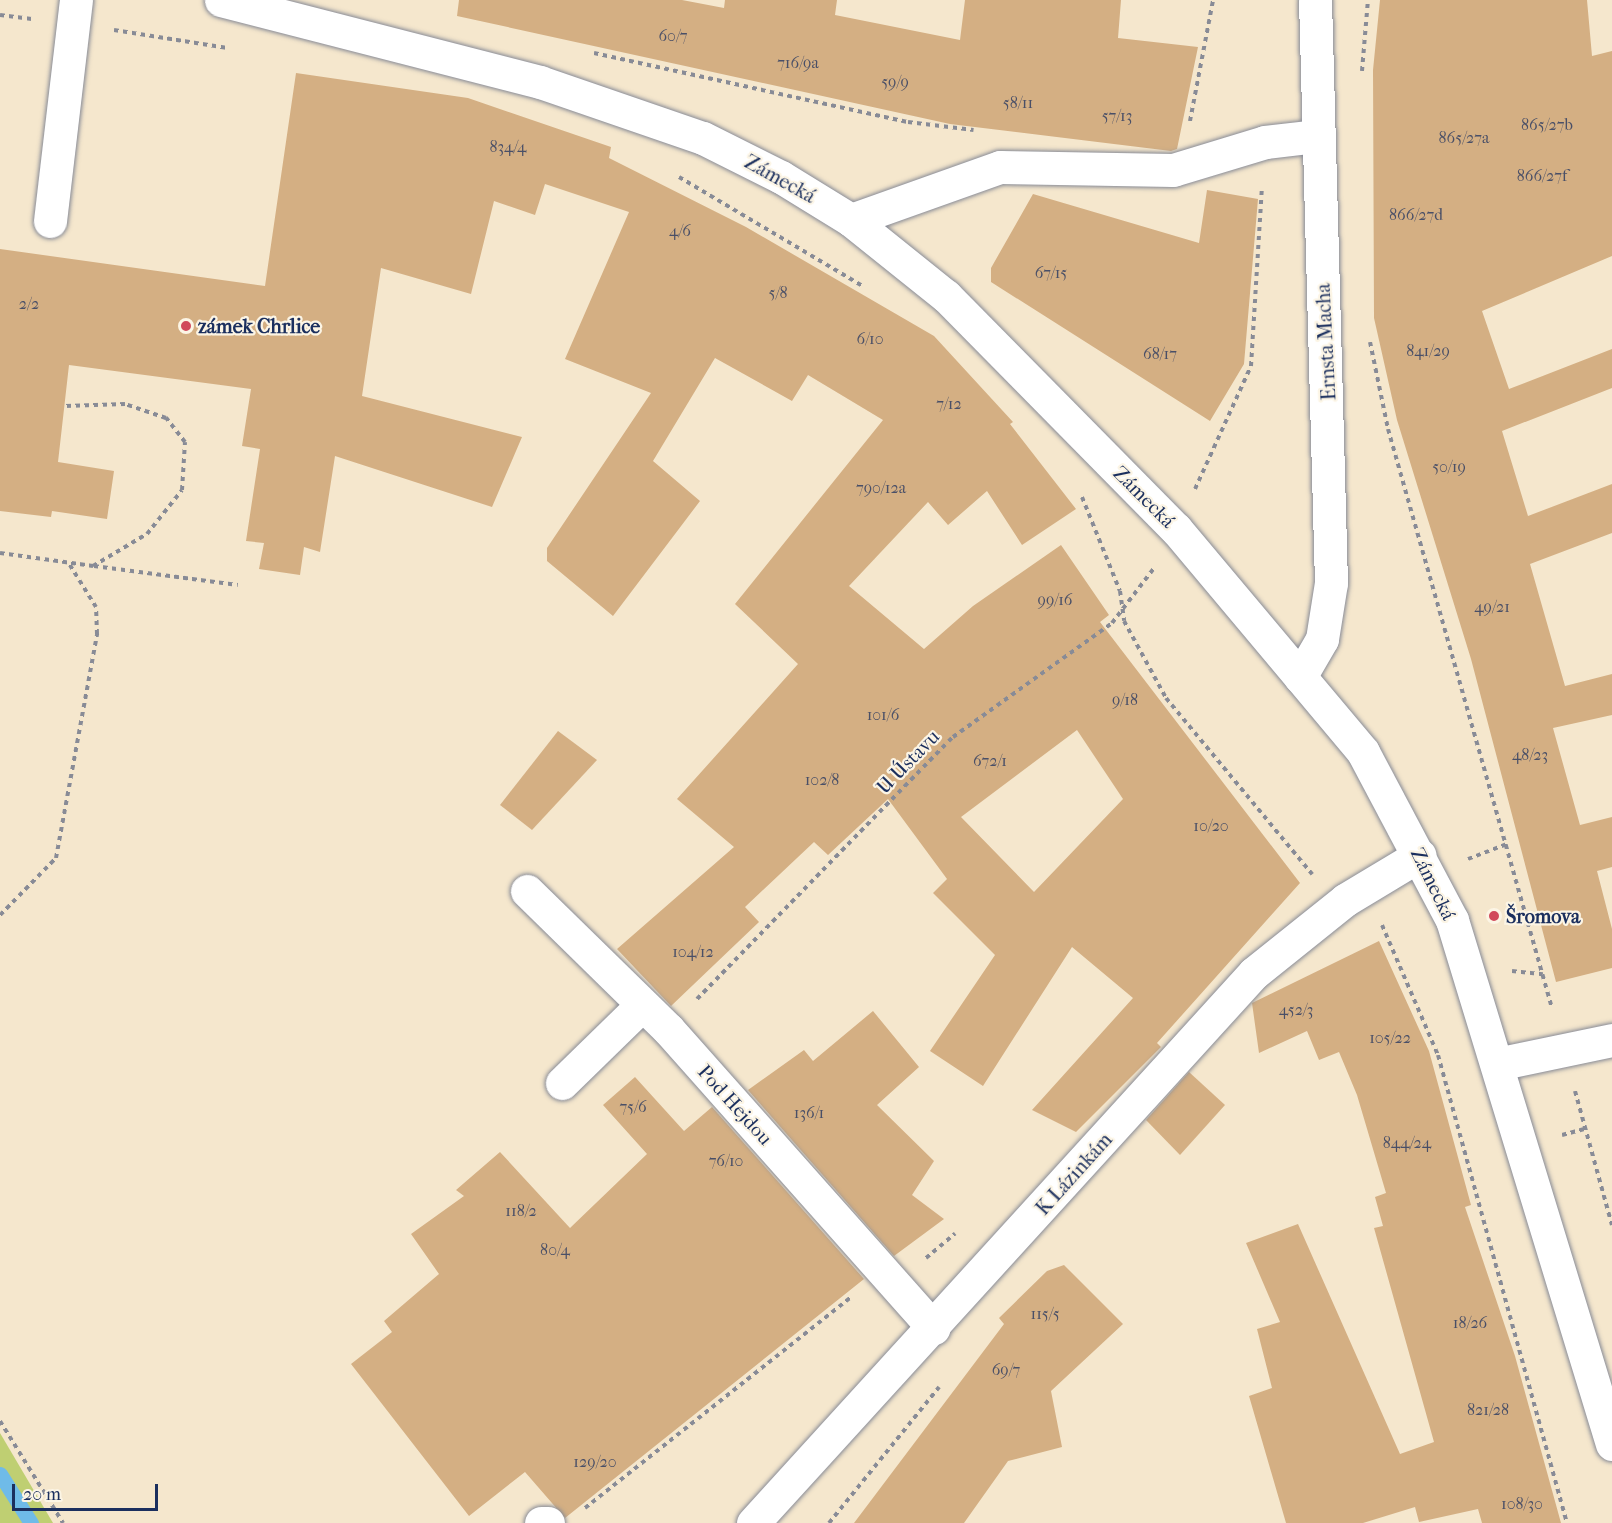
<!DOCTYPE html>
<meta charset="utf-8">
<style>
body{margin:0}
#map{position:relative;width:1612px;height:1523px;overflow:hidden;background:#f5e7cd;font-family:"IM FELL French Canon",serif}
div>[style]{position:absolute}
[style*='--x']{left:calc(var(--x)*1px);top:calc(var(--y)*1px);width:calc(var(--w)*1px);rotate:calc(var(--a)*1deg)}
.green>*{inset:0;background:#bfcf72}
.stream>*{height:15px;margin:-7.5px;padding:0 7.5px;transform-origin:7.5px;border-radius:7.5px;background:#6fbbe8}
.building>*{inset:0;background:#d4af83}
.path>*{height:4px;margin-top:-2px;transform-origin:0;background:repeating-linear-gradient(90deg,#888b96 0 4.5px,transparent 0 9px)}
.roads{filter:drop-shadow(0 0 2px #888b96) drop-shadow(0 0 2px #888b96)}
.minor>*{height:33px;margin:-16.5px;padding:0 16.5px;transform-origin:16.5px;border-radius:16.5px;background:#fff}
.dots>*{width:16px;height:16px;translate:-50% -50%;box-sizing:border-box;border:3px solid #fcf5e5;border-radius:50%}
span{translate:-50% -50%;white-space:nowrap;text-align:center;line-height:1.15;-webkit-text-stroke:4.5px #fcf5e5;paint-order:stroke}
.number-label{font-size:16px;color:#494f67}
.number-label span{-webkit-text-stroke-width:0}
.street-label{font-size:20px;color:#1b2f5e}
.poi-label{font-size:20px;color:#1b2f5e;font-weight:700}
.left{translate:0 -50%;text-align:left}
.scale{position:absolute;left:12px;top:1484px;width:146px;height:27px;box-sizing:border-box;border:3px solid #1b2f5e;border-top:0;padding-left:8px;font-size:18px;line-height:21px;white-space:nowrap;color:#1b2f5e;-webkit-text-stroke:4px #fcf5e5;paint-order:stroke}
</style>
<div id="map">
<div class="green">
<div style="clip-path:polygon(0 1433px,53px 1523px,0 1523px)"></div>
</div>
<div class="stream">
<div style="--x:0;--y:1474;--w:58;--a:57.7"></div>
</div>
<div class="building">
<div style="clip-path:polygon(459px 0,682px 0,724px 8px,725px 0,837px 0,835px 15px,960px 40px,965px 0,1121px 0,1118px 38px,1198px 47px,1177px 149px,1171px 151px,950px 124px,457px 16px)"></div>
<div style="clip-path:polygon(1380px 0,1587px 0,1592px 56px,1612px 51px,1612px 256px,1482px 311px,1509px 389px,1612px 349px,1612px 388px,1502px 431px,1528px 516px,1612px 484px,1612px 533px,1530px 564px,1565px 686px,1612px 674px,1612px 715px,1553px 728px,1580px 825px,1612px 817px,1612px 867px,1597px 871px,1612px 929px,1612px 968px,1556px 982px,1471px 659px,1397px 420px,1374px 318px,1373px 70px)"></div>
<div style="clip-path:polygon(evenodd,296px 73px,468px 98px,611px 147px,609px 158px,746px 227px,934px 336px,1013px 422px,1010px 424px,1076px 509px,1022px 545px,987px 491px,948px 525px,928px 502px,849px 586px,924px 649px,973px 606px,1061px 545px,1109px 615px,1100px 622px,1300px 883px,1157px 1043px,1161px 1047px,1076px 1132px,1032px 1110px,1133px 998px,1072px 947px,983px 1086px,930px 1051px,995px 955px,933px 893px,947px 879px,888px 799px,828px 855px,814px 842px,745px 907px,759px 922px,671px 1006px,617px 949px,734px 847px,677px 799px,798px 664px,735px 604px,883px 420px,808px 375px,792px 401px,715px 358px,653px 461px,700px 501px,613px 616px,547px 561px,547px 548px,651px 393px,565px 359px,629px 212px,545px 184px,535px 215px,494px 201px,471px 294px,381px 268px,362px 396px,522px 437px,492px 507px,335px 456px,320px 552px,304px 547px,300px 575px,259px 569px,264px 543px,246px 541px,260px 449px,242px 446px,251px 389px,69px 365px,58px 462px,114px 471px,107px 519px,52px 511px,51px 517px,0 511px,0 249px,265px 286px,296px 73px,1077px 730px,1123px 799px,1034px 892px,961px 817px,1077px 730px)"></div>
<div style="clip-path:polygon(1207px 190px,1258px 199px,1244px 364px,1210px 421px,991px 282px,991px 268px,1033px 194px,1199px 243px)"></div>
<div style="clip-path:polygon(558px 731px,597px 760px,532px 830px,500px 805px)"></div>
<div style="clip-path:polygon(1379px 941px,1429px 1051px,1471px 1205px,1465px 1207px,1515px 1356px,1561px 1523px,1482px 1523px,1478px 1509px,1419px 1522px,1415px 1507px,1363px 1523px,1286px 1523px,1249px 1396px,1272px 1388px,1257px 1329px,1280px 1322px,1246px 1243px,1298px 1224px,1400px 1454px,1434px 1442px,1374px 1228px,1383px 1226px,1375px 1197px,1386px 1193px,1357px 1095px,1339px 1052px,1319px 1060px,1307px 1031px,1259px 1053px,1252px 1003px)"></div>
<div style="clip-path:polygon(873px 1011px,919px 1067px,877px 1105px,934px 1161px,912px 1195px,944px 1219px,894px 1256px,748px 1090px,804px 1050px,813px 1061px)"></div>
<div style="clip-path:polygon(1189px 1072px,1225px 1105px,1180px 1155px,1146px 1120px)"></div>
<div style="clip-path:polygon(635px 1077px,684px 1131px,712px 1107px,864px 1279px,565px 1518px,525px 1472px,469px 1516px,351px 1364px,392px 1332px,384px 1321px,439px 1274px,411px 1234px,464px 1196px,456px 1190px,500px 1152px,570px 1228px,647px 1154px,603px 1105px)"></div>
<div style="clip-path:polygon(1064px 1265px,1123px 1324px,1051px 1391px,1062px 1447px,1008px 1461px,964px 1523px,854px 1523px,1004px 1324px,999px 1318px,1047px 1271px)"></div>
</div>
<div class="path">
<div style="--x:0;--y:15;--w:32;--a:7"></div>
<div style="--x:114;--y:30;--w:115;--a:9"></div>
<div style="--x:594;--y:53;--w:321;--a:12.4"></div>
<div style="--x:908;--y:122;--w:66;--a:6.9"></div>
<div style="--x:1362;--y:71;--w:71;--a:-85.2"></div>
<div style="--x:1190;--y:121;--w:123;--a:-79.2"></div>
<div style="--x:679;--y:177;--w:212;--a:30.7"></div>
<div style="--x:1370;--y:342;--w:89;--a:78.3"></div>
<div style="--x:1388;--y:429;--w:602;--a:74.19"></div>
<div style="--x:1195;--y:489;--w:135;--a:-65.5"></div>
<div style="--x:1251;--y:366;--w:178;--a:-86.5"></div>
<div style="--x:1082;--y:497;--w:101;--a:68"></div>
<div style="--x:1120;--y:591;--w:30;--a:82"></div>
<div style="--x:1124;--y:621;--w:88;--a:61.4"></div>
<div style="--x:1166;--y:698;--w:229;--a:50.3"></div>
<div style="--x:0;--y:553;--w:94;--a:8"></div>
<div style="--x:93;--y:566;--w:63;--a:-30.7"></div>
<div style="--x:147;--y:534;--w:56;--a:-51.5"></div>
<div style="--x:182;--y:490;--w:48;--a:-86.4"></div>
<div style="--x:185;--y:442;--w:31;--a:-128"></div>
<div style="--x:166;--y:418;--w:43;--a:-161.1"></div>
<div style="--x:125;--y:404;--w:60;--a:178.1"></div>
<div style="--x:94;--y:566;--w:145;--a:7.5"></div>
<div style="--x:1468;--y:859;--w:42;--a:-21"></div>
<div style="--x:0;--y:915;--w:80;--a:-45.5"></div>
<div style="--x:56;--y:858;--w:228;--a:-79.6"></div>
<div style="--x:97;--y:634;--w:27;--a:-92"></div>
<div style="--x:96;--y:607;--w:53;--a:-121.9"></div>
<div style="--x:1382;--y:925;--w:142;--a:66.7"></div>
<div style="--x:1438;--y:1055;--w:485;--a:74.6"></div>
<div style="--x:1512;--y:971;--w:31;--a:6"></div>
<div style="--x:697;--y:999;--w:366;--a:-45.7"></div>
<div style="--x:953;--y:737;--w:196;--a:-35.6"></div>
<div style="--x:1112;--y:623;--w:69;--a:-52.6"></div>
<div style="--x:1575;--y:1091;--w:139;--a:74.6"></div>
<div style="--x:1562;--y:1135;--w:24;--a:-15"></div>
<div style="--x:926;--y:1258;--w:38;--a:-40"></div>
<div style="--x:0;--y:1421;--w:120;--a:58.3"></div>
<div style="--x:585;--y:1508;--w:338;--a:-38.4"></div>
<div style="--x:829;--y:1523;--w:175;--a:-51"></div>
</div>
<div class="roads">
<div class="minor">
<div style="--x:221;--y:0;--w:329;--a:14.4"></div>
<div style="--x:540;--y:82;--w:172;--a:19"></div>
<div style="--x:703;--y:138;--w:87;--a:26.6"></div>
<div style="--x:781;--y:177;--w:82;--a:31.6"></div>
<div style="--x:851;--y:220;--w:122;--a:38.7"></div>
<div style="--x:946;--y:296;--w:327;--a:45.4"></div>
<div style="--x:1176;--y:529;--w:291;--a:50"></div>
<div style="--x:1363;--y:752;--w:190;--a:62.1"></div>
<div style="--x:1452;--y:920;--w:548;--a:73.02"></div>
<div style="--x:851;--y:220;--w:158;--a:-19.6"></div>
<div style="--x:1000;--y:167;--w:173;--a:1"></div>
<div style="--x:1173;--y:170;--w:96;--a:-16.9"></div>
<div style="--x:1265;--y:142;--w:51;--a:-6.7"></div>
<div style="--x:50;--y:221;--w:223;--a:-83.3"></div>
<div style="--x:1300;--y:677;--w:44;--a:-59.9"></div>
<div style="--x:1322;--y:639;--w:57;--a:-80.9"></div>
<div style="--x:1331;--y:583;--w:583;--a:-91.57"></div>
<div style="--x:527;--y:891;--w:197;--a:44.4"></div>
<div style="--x:668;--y:1029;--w:400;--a:48.4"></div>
<div style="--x:1497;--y:1064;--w:117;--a:-11.8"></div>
<div style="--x:562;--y:1083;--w:112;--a:-44.3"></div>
<div style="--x:541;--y:1523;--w:7;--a:0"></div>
<div style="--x:753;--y:1523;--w:744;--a:-47.67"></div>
<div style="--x:1254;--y:973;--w:117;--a:-38.7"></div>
<div style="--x:1345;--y:900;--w:87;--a:-31"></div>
</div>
</div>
<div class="dots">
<div style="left:186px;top:326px;background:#d1495b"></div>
<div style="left:1494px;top:916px;background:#d1495b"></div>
</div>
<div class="number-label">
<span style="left:673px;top:36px">60/7</span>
<span style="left:798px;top:63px">716/9a</span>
<span style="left:895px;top:82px">59/9</span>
<span style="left:1018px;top:103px">58/11</span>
<span style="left:1117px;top:116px">57/13</span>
<span style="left:1547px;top:125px">865/27b</span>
<span style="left:1464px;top:138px">865/27a</span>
<span style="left:508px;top:147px">834/4</span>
<span style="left:1542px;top:176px">866/27f</span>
<span style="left:1416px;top:215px">866/27d</span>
<span style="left:680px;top:231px">4/6</span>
<span style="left:1051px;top:273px">67/15</span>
<span style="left:778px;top:293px">5/8</span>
<span style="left:29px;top:304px">2/2</span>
<span style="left:870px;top:339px">6/10</span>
<span style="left:1428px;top:351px">841/29</span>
<span style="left:1160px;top:354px">68/17</span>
<span style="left:949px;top:404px">7/12</span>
<span style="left:1449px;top:467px">50/19</span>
<span style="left:881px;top:488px">790/12a</span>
<span style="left:1055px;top:600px">99/16</span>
<span style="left:1492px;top:607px">49/21</span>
<span style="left:1125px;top:700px">9/18</span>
<span style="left:883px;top:715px">101/6</span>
<span style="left:1530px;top:755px">48/23</span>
<span style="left:990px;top:761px">672/1</span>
<span style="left:822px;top:780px">102/8</span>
<span style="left:1211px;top:826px">10/20</span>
<span style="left:693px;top:952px">104/12</span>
<span style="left:1296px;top:1010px">452/3</span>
<span style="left:1390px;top:1038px">105/22</span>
<span style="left:633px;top:1107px">75/6</span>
<span style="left:809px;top:1113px">136/1</span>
<span style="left:1407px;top:1143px">844/24</span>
<span style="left:726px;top:1161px">76/10</span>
<span style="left:521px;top:1211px">118/2</span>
<span style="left:555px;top:1250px">80/4</span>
<span style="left:1045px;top:1314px">115/5</span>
<span style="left:1470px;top:1323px">18/26</span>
<span style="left:1006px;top:1370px">69/7</span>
<span style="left:1488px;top:1410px">821/28</span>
<span style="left:595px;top:1462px">129/20</span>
<span style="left:1522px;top:1504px">108/30</span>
</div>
<div class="street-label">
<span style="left:780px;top:179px;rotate:29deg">Zámecká</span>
<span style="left:1326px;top:342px;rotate:-93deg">Ernsta Macha</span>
<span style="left:1144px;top:497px;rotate:45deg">Zámecká</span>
<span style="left:908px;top:762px;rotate:-46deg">U Ústavu</span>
<span style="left:1433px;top:884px;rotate:64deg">Zámecká</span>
<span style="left:735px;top:1105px;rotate:48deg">Pod Hejdou</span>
<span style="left:1074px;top:1174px;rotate:-48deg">K Lázinkám</span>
</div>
<div class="poi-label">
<span class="left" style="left:198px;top:326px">zámek Chrlice</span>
<span class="left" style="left:1506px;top:916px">Šromova</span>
</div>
<div class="scale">20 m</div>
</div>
